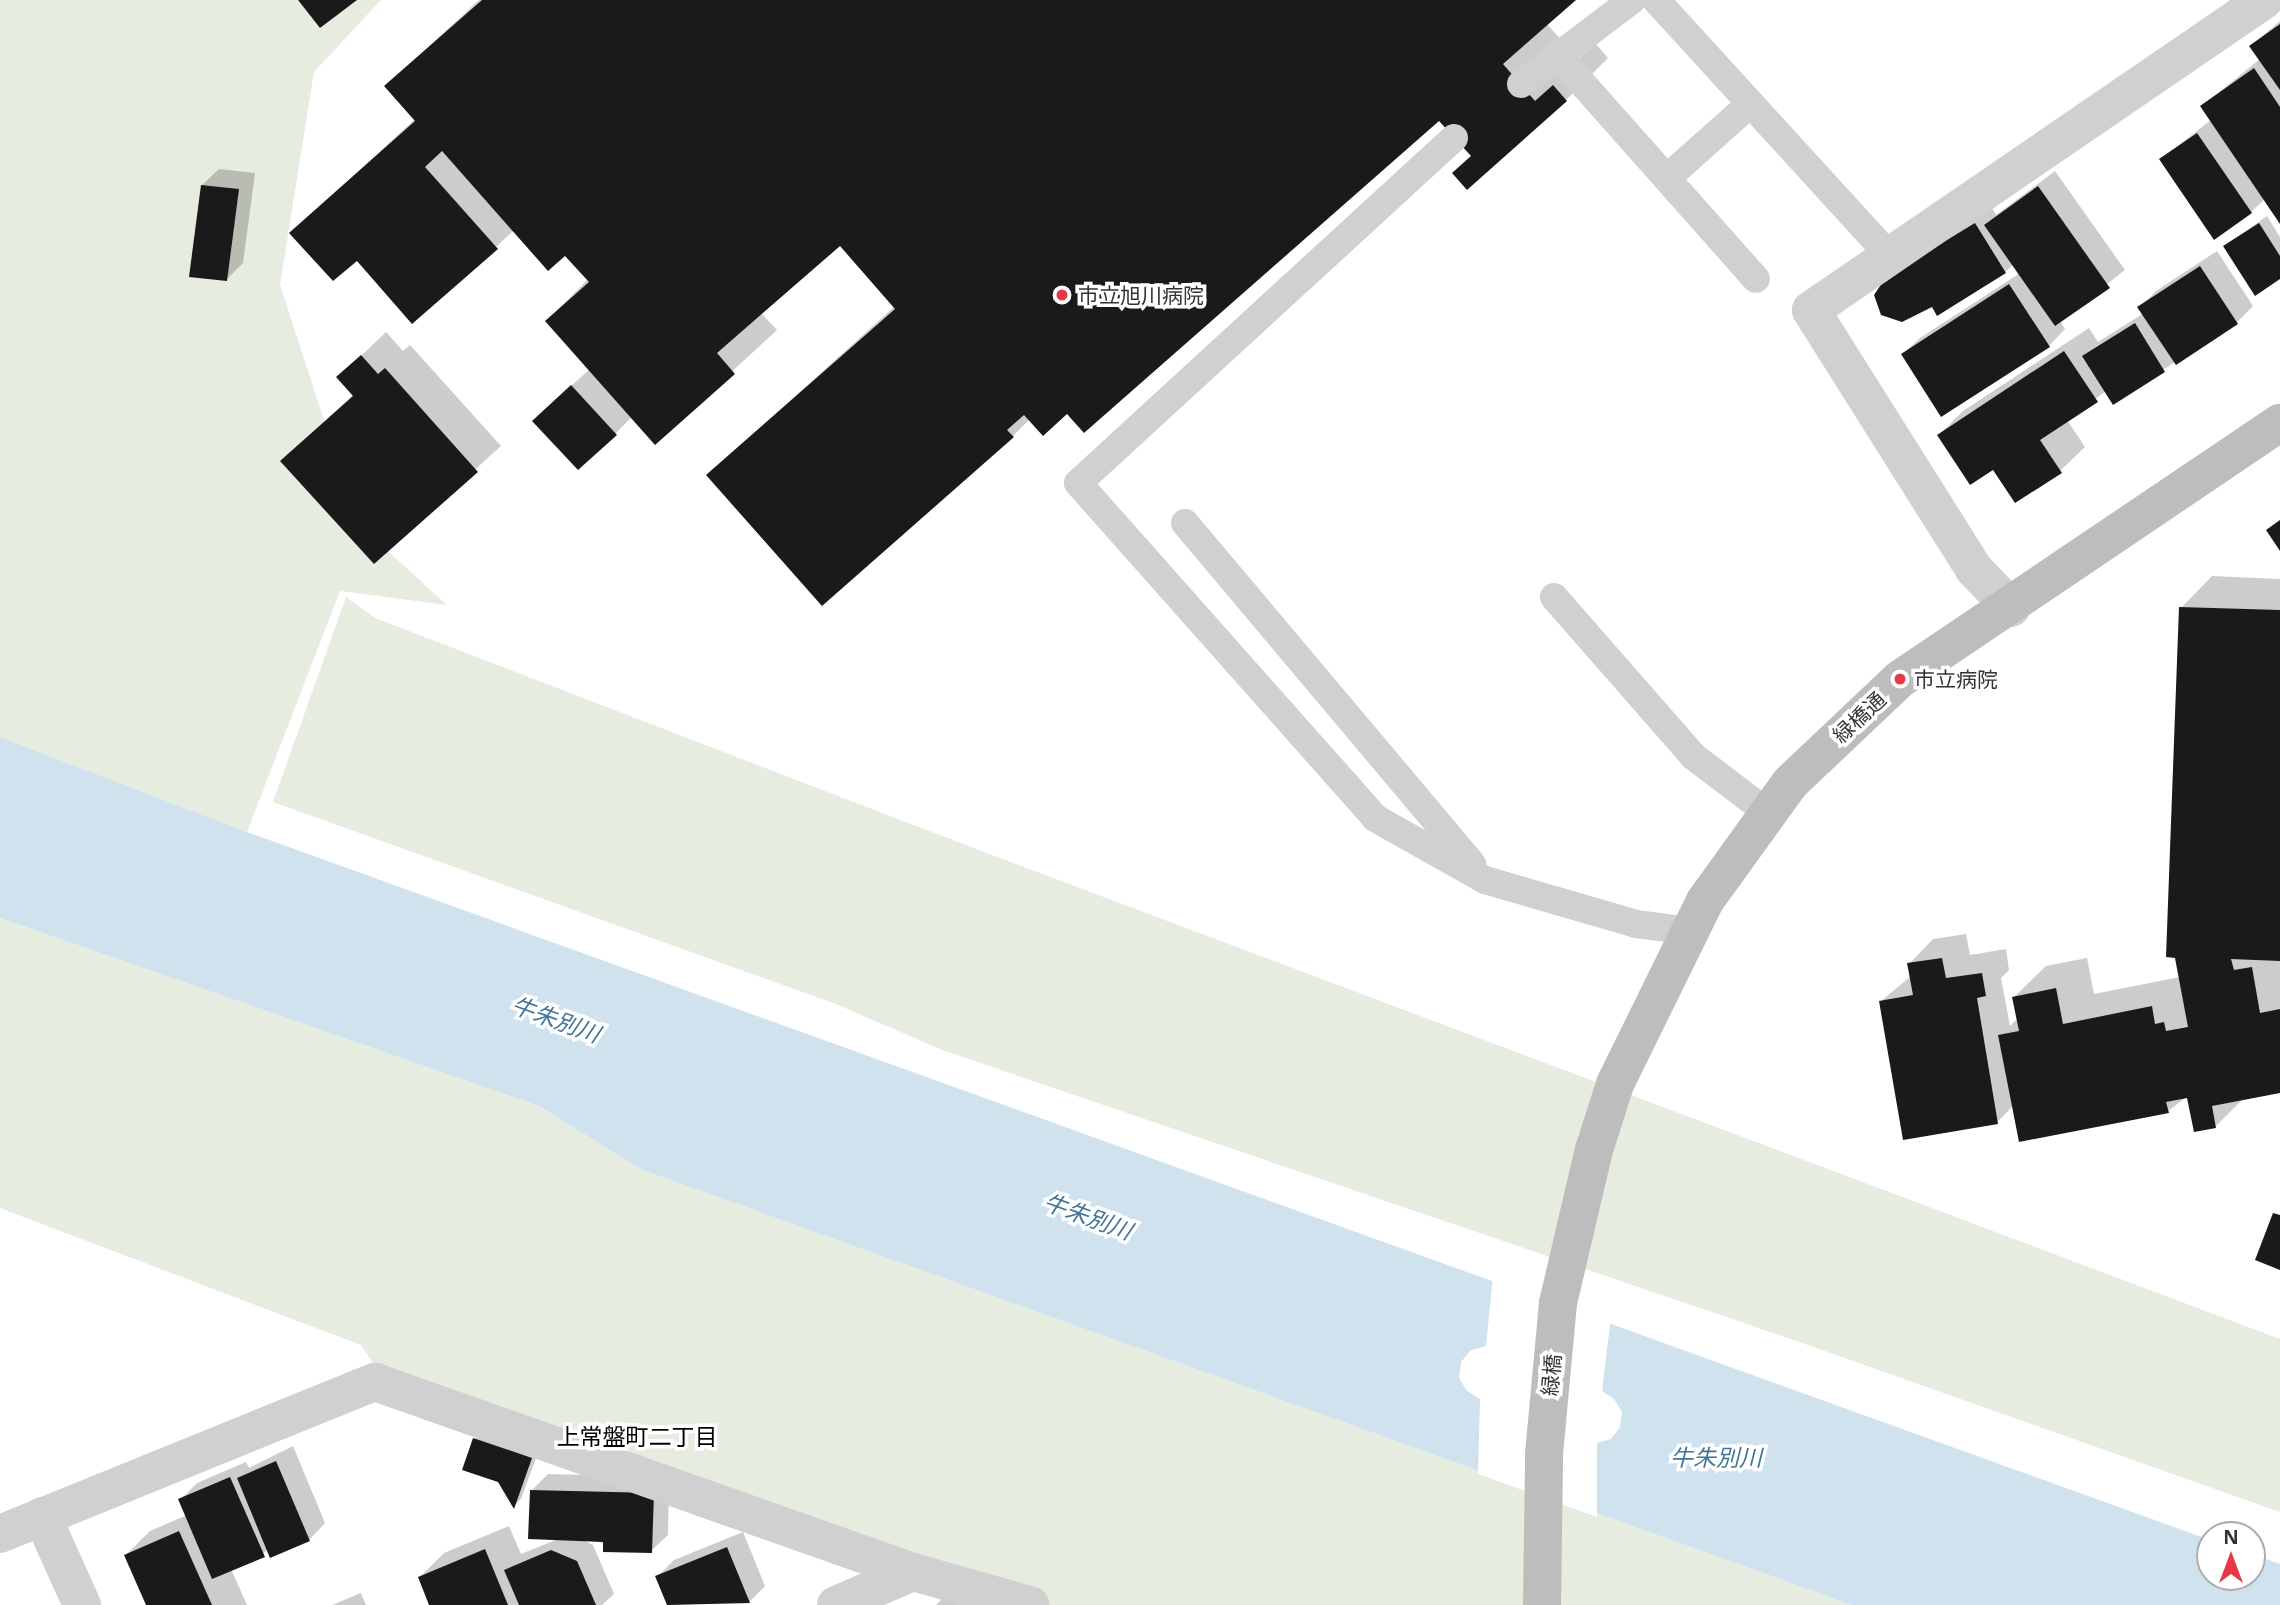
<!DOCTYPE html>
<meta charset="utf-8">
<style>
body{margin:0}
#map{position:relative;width:2280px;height:1605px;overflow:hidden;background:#fff;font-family:"Noto Sans","Noto Sans JP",sans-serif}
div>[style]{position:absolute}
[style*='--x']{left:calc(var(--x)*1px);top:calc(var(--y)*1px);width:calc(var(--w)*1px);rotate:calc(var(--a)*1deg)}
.green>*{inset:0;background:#e6ecdf}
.water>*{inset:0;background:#cfe2ee}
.pier>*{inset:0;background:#fff}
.shadow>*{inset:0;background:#0003}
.building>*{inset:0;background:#1a1a1a}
.lane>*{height:28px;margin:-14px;padding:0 14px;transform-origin:14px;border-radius:14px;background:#d0d0d0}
.street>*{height:38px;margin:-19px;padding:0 19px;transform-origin:19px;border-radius:19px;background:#d0d0d0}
.secondary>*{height:38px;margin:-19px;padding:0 19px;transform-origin:19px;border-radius:19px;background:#bdbdbd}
.dots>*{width:19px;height:19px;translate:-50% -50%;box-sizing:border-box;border:4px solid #fff;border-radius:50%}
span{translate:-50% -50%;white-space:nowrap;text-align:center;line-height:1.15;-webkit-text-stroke:7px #fff;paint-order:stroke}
.poi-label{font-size:21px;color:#333}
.left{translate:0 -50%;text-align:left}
.street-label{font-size:21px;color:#333}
.water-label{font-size:23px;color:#3f7597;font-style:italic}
.neighbourhood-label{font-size:23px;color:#000}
.north{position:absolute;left:2196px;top:1521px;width:70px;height:70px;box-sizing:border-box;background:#fff;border:2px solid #adadad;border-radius:50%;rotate:0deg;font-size:19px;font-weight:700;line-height:28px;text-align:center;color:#333}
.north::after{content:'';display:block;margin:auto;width:24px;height:32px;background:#e63946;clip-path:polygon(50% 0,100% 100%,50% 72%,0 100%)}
</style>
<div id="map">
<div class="green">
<div style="clip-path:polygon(0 0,381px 0,314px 72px,280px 285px,358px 524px,447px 605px,340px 591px,247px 832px,0 737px)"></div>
<div style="clip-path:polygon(346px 597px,375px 618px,984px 852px,2280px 1339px,2280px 1512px,1791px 1339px,942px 1050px,836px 1004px,273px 802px)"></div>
<div style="clip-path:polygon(0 918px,539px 1106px,640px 1169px,1852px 1605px,970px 1605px,403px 1410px,361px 1345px,0 1208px)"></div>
</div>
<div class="water">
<div style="clip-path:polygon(0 737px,247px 832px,2210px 1540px,2210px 1577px,2252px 1577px,2252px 1554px,2280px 1564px,2280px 1605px,1852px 1605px,640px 1169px,539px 1106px,0 918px)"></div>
</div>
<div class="pier">
<div style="clip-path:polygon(1493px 1275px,1611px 1317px,1602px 1391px,1614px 1399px,1622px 1412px,1620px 1427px,1611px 1439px,1597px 1443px,1597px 1517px,1478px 1474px,1480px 1399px,1467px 1391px,1459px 1378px,1461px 1362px,1471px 1350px,1486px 1346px)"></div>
</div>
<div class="shadow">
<div style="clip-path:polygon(479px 0,1574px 0,1547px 24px,1578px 59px,1596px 44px,1608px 58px,1566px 100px,1454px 173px,1472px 155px,1439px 119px,1067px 412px,1030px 419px,1013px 436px,708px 475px,895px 306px,840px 244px,761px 313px,777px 330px,655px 442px,632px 417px,615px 434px,551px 404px,590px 369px,547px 321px,588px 279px,566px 253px,514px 230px,496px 247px,357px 258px,292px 233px,415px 119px,386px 86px)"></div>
<div style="clip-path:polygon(2280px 21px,2280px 221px,2265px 199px,2251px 212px,2161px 159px,2211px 120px,2202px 106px,2260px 59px,2251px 46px)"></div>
<div style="clip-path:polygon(219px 169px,255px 173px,243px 263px,226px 280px,202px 185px)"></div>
<div style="clip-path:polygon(2055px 171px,2125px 270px,2060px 321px,2065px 329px,2049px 346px,1903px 354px,1920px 338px,2020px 273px,2014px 264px,2005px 272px,1902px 320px,1883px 314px,1888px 278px,1992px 208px,1996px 215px)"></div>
<div style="clip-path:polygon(2267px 216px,2280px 237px,2280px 277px,2225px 246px)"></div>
<div style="clip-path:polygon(2217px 251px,2253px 306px,2237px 322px,2113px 402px,2106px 391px,2067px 420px,2085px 447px,2060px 471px,1994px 468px,1939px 435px,1963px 411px,2089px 328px,2098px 342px,2144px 313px,2140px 307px,2156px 291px)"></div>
<div style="clip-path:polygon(386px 332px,403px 351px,410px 345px,501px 446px,374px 561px,283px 461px,354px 394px,339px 377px)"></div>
<div style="clip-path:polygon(2212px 576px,2280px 579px,2280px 1092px,2243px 1099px,2216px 1126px,2188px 1096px,2168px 1111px,2013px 1106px,1997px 1122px,1881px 1001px,1911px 976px,1909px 964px,1933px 939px,1966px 934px,1970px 955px,2006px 949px,2009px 970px,2001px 978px,2010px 1026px,2018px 1018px,2014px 997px,2046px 966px,2087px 958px,2094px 994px,2180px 977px,2181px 608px)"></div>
<div style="clip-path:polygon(483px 1431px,539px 1450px,521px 1499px,514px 1506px,475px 1439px)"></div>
<div style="clip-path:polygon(293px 1446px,325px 1523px,309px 1540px,269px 1550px,231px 1569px,247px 1605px,147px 1605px,126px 1555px,150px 1531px,187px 1515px,180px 1500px,197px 1483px,246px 1462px,249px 1468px)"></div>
<div style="clip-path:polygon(548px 1474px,669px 1477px,668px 1535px,651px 1551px,581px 1539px,593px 1545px,614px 1594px,602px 1605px,431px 1605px,420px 1577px,444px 1553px,509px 1526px,521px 1554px,558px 1539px,531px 1491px)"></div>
<div style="clip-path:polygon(743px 1532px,765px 1586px,749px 1602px,669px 1605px,657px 1577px,674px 1560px)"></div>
<div style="clip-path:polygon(361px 1593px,366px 1605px,332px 1605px)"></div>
<div style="clip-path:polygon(942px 1599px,962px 1605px,936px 1605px)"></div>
</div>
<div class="building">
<div style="clip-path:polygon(298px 0,357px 0,320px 28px)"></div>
<div style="clip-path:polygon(482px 0,1576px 0,1503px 64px,1535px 101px,1553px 85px,1567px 101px,1467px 190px,1452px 173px,1471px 156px,1439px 121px,1084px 433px,1067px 414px,1043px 436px,1024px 415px,1007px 430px,1014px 437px,822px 606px,706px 475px,895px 309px,840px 246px,717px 353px,735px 374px,655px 445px,545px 321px,589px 282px,565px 256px,548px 271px,442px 151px,425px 167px,498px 249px,412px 324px,357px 261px,333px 281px,289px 233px,415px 121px,384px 86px)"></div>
<div style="clip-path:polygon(2280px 24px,2280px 90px,2249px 46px)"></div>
<div style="clip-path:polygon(2254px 68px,2280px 107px,2280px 224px,2200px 106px)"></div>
<div style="clip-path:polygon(2197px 133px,2252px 213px,2214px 240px,2159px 159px)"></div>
<div style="clip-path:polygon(201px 185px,239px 189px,227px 281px,189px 277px)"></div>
<div style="clip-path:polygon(2038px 186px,2110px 288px,2055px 326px,1984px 225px)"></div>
<div style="clip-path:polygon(1975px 223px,2006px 273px,1937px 316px,1932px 307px,1902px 322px,1881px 315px,1874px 295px,1886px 277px)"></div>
<div style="clip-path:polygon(2259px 223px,2280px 256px,2280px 279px,2255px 296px,2223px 246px)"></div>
<div style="clip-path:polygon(2200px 266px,2238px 324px,2176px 365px,2137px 307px)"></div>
<div style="clip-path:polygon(2009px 284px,2050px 347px,1941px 417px,1901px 354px)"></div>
<div style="clip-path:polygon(2135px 323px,2165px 372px,2113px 405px,2082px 356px)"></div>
<div style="clip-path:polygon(2064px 351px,2098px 402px,2040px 440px,2062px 473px,2015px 503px,1993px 470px,1970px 485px,1937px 435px)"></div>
<div style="clip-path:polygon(361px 355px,378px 374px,385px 368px,478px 472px,374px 564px,280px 461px,353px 396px,336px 377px)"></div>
<div style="clip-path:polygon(571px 385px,617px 435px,578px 470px,532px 421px)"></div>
<div style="clip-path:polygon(2280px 520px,2280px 551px,2266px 530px)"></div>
<div style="clip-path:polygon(2179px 607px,2280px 610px,2280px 961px,2231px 959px,2234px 970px,2252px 967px,2260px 1013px,2280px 1009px,2280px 1093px,2212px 1106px,2216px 1128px,2194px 1132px,2187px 1098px,2166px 1102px,2169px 1113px,2019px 1142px,1998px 1035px,2019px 1031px,2012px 997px,2056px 988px,2063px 1024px,2152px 1006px,2155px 1024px,2164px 1022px,2166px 1031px,2188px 1027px,2175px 958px,2166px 957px)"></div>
<div style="clip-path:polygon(1942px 958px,1946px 978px,1982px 973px,1986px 996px,1977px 998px,1998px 1124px,1903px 1140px,1879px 1001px,1913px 995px,1907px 963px)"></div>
<div style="clip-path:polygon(2273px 1213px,2280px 1215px,2280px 1270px,2255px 1260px)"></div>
<div style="clip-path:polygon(473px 1438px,532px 1458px,514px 1509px,498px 1482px,462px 1470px)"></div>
<div style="clip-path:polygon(276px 1461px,310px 1541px,270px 1558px,237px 1478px)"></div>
<div style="clip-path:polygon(230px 1477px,265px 1557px,212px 1579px,178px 1499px)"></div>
<div style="clip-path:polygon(530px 1490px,654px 1493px,652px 1553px,603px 1552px,603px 1542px,528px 1539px)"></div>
<div style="clip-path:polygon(179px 1531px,212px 1605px,146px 1605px,124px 1555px)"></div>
<div style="clip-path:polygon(727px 1547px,750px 1603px,667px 1605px,655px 1576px)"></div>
<div style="clip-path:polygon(485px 1549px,508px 1605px,429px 1605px,418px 1577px)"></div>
<div style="clip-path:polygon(551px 1550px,577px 1561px,596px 1605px,519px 1605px,504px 1570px)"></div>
</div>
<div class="lane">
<div style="--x:1656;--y:0;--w:347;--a:47.6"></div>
<div style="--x:1558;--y:56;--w:298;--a:48.4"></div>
<div style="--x:1521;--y:84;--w:139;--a:-37.1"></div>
<div style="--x:1454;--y:138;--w:510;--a:137.46"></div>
<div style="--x:1078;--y:483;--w:448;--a:48.4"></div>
<div style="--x:1375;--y:818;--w:126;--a:29.4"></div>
<div style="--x:1485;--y:880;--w:157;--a:16.2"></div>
<div style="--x:1636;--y:924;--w:54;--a:7.4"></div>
<div style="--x:1667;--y:178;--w:111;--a:-41.7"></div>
<div style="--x:1185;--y:523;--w:446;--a:49.9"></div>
<div style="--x:1554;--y:597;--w:211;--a:48.8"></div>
<div style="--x:1693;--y:756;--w:94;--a:37.2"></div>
</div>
<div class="street">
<div style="--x:2011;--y:608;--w:54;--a:-133.5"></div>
<div style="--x:1974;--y:569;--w:306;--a:-122.2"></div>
<div style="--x:1811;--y:310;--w:549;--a:-34.38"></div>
<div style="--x:42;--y:1516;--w:98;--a:65.8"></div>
<div style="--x:0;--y:1534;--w:405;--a:-22.1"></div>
<div style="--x:375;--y:1382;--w:571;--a:19.45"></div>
<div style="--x:913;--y:1572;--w:122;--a:15.8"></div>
<div style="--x:836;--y:1605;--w:84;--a:-23.2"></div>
</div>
<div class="secondary">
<div style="--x:1542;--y:1605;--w:151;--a:-89.2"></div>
<div style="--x:1544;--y:1454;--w:152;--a:-84.7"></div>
<div style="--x:1558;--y:1303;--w:157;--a:-76.8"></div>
<div style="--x:1594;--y:1150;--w:69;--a:-72.3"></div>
<div style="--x:1615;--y:1084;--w:204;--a:-63.8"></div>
<div style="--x:1705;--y:901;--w:145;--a:-54.2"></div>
<div style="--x:1790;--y:783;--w:151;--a:-43.4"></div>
<div style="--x:1900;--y:679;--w:458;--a:-34"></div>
</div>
<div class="dots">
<div style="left:1062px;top:295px;background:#e63946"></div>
<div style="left:1900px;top:679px;background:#e63946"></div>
</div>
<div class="poi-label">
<span class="left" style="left:1078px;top:295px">市立旭川病院</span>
<span class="left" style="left:1914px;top:679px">市立病院</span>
</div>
<div class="street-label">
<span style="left:1859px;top:717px;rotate:-43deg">緑橋通</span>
<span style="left:1551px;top:1375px;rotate:-85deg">緑橋</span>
</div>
<div class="water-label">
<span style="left:556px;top:1019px;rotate:20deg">牛朱別川</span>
<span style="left:1088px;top:1216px;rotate:20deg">牛朱別川</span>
<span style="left:1716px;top:1457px">牛朱別川</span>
</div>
<div class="neighbourhood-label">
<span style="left:637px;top:1436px">上常盤町二丁目</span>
</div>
<div class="north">N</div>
</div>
